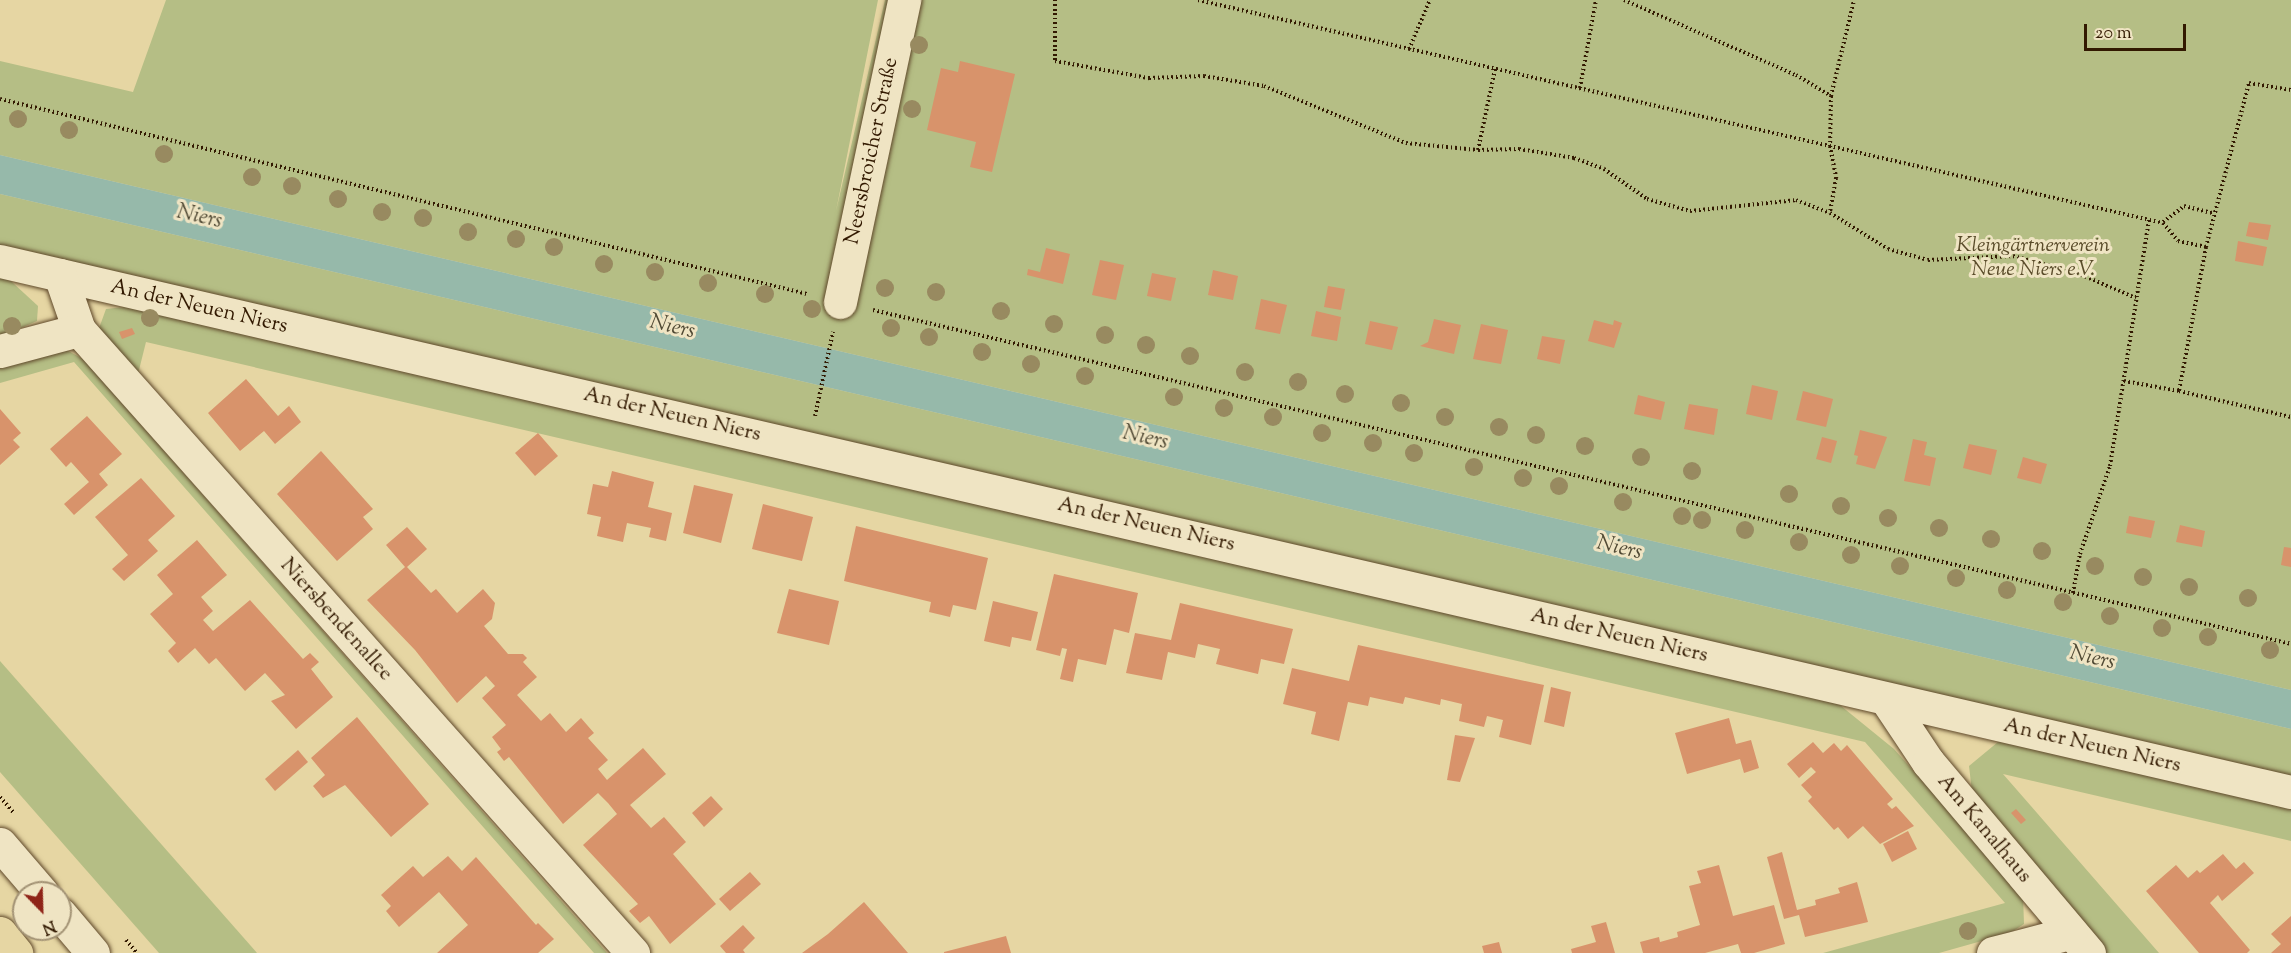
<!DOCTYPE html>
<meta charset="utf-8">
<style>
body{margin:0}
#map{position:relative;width:2291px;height:953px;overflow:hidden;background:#e6d6a3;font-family:"Sorts Mill Goudy",serif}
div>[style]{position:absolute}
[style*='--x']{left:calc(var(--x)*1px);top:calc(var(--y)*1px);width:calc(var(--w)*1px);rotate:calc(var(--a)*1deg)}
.green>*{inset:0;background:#b5be85}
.water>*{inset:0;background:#96b9aa}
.building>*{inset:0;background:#d8936b}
.path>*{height:4px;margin-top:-2px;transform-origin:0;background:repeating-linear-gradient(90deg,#321901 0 1.5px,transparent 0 4.5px)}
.roads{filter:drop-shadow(0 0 2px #5f482a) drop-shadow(0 0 2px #5f482a)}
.minor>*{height:33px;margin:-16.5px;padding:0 16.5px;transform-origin:16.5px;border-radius:16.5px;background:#efe4c3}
.highway>*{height:33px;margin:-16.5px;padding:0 16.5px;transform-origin:16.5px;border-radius:16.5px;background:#e6d6a3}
.trees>*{width:18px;height:18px;margin:-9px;border-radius:50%;background:#988a60}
span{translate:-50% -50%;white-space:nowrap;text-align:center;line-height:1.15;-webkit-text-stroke:6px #efe4c3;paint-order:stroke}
.street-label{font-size:21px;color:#321901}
.park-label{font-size:21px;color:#594b29;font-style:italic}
.water-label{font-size:22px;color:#504934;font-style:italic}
.north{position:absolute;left:12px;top:881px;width:60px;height:60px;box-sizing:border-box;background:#efe4c3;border:2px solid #a39375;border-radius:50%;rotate:157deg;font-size:16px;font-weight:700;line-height:24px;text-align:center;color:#321901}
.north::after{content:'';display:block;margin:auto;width:21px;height:27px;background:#8f2418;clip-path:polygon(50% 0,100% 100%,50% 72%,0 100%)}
.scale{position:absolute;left:2084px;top:24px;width:102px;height:27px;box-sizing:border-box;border:3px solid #321901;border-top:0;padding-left:8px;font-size:18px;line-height:21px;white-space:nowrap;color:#321901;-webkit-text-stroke:4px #efe4c3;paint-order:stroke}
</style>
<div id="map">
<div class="green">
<div style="clip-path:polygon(166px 0,878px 0,836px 211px,885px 0,2291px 0,2291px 690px,0 155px,0 61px,133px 92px)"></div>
<div style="clip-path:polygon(0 194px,2291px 729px,2291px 783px,0 245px)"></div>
<div style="clip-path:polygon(0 271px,38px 306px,37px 321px,0 337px)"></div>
<div style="clip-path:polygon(142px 305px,1830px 697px,1894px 749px,2023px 895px,2024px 924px,2010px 933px,1939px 953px,1823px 953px,2005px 903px,1865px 742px,146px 342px,138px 374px,98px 331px,106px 309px)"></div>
<div style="clip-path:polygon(61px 347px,83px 359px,607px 953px,594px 953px,74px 362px,0 383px,0 365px)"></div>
<div style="clip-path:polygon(0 661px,257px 953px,159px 953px,0 772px)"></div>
<div style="clip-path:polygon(2004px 737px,2291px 803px,2291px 841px,2003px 774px,2159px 953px,2106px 953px,1973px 800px,1969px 766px)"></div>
</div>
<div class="water">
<div style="clip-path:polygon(0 155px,2291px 690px,2291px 729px,0 194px)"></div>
</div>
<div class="building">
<div style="clip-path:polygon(960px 61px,1015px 74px,992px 172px,970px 167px,976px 142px,927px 130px,941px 68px,958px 72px)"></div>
<div style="clip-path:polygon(2249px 222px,2271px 225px,2268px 240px,2246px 236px)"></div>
<div style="clip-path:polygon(2238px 241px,2267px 247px,2263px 266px,2235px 261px)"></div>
<div style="clip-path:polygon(1046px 248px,1070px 254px,1063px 284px,1027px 275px,1028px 269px,1040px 272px)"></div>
<div style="clip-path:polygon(1100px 260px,1124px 265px,1116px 300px,1092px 295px)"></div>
<div style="clip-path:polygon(1213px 270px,1238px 276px,1233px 300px,1208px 295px)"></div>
<div style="clip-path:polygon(1152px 273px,1176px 278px,1171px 301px,1147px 296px)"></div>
<div style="clip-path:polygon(1328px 286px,1345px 289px,1341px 310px,1324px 307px)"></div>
<div style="clip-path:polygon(1261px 299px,1287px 305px,1280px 334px,1255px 329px)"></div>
<div style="clip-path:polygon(1316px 311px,1341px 317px,1337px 341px,1311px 336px)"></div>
<div style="clip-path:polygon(1434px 319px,1461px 325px,1454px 354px,1420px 346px,1428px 342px)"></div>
<div style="clip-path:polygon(1594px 320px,1613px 325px,1614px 320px,1622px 323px,1614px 348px,1588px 341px)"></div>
<div style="clip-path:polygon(1370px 321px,1398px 327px,1392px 350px,1365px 344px)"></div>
<div style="clip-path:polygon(1481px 324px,1508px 330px,1501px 364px,1473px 359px)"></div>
<div style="clip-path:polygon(132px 328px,135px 334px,122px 339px,119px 332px)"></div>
<div style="clip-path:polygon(1542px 336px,1565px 340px,1560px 364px,1537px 359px)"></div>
<div style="clip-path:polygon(246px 379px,278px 416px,289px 406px,301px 422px,275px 444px,264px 431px,240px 451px,208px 413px)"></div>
<div style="clip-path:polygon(1752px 385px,1778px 391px,1772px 420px,1746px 414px)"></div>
<div style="clip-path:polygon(1803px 391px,1833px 399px,1826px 427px,1796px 420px)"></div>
<div style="clip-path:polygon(1638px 395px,1665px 402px,1661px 420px,1634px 414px)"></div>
<div style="clip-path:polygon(1689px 404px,1718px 409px,1714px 435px,1684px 429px)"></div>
<div style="clip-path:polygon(0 409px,21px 433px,13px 440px,20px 447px,0 465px)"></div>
<div style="clip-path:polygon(87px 416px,122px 454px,99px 474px,108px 485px,74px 515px,64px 504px,89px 482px,71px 462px,66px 467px,50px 449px)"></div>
<div style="clip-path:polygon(1860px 430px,1887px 437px,1875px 469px,1856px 464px,1858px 456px,1854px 455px)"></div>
<div style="clip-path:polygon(538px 433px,558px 456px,535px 476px,515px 453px)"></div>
<div style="clip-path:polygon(1822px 437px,1837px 441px,1831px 463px,1816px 459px)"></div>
<div style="clip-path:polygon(1913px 439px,1927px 442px,1924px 455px,1936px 458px,1930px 486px,1904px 481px)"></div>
<div style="clip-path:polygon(1969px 444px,1997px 450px,1991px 475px,1963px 468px)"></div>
<div style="clip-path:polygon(321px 451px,373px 509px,363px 517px,373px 529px,337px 561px,277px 494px)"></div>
<div style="clip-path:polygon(2023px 457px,2047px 464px,2041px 484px,2017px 478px)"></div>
<div style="clip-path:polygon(612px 471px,654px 482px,648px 507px,672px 513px,666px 541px,649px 537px,651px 528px,627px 523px,623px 542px,597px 536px,601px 517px,587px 514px,593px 484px,608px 487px)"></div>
<div style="clip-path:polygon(141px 478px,175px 516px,148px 540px,158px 551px,124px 581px,112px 569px,128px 555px,95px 517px)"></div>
<div style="clip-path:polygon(694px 485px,733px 494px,721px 543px,683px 533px)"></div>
<div style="clip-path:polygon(763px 504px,813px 517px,802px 561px,752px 549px)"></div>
<div style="clip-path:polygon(2129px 516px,2155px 521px,2151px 538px,2126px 533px)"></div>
<div style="clip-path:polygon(2180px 525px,2205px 531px,2202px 547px,2176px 542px)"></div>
<div style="clip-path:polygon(856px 526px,988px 558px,976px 610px,953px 605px,950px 617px,929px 612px,931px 602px,844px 581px)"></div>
<div style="clip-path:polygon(407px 527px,427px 549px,407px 567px,431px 593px,436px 589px,457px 613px,483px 589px,495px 603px,492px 619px,484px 626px,508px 654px,523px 654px,527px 658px,523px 662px,537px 677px,517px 695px,541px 721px,550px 713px,566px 732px,581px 718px,594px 733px,588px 738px,608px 760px,598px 769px,607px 780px,643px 748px,666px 774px,630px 805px,651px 828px,664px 817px,686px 842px,673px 854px,716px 904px,670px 944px,649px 916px,640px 923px,629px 911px,638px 904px,583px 845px,617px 814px,608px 803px,598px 793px,563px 824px,509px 757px,504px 761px,497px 752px,501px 749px,492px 737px,506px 725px,482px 698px,495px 686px,486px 676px,457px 703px,415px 650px,367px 600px,405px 567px,386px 545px)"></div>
<div style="clip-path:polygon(197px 540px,227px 575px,201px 597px,213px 611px,203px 620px,213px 631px,250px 600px,303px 659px,310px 653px,319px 662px,311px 669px,333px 697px,296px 729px,271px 701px,285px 695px,265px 673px,245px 691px,216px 658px,209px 664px,195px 648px,178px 663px,168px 651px,176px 643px,150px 614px,173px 594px,157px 575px)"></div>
<div style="clip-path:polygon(2284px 547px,2291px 548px,2291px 567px,2281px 565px)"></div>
<div style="clip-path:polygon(1054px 574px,1138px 593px,1129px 633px,1114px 629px,1106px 665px,1078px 659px,1073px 682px,1060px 679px,1067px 649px,1062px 648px,1060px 656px,1036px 650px)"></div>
<div style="clip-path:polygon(789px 589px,839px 601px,829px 645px,777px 633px)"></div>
<div style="clip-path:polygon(993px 601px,1038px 612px,1031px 641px,1012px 637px,1010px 647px,984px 641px)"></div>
<div style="clip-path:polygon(1180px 603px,1293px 629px,1284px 664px,1261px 659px,1258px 674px,1216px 664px,1220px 649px,1198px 644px,1195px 658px,1168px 652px,1162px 680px,1126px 673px,1135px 633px,1171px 640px)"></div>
<div style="clip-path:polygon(1358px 645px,1544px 685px,1531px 745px,1499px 737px,1503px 720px,1487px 716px,1484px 727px,1459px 721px,1462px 704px,1441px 699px,1440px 705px,1405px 697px,1403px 704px,1370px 697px,1368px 706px,1348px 702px,1339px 741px,1311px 734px,1316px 712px,1283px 704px,1292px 668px,1349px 681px)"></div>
<div style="clip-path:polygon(1551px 687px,1571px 692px,1564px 727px,1544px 722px)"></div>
<div style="clip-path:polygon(357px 717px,429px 804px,391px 837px,345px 785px,323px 798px,313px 786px,325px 775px,311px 758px)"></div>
<div style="clip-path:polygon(1729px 718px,1736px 744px,1751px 740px,1759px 768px,1744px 773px,1740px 759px,1687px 774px,1675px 733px)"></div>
<div style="clip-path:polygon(1455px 735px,1475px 738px,1460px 782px,1447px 780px)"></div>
<div style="clip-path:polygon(1813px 742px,1823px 753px,1834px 743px,1841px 751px,1847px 745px,1893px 799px,1887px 804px,1892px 809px,1896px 806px,1914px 826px,1880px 844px,1863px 826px,1848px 839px,1838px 827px,1834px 830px,1808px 801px,1812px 797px,1801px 785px,1816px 772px,1811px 767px,1799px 778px,1787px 764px)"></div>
<div style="clip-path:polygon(298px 750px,308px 762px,275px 791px,265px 779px)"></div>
<div style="clip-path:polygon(711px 796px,723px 809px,704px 827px,692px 813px)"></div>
<div style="clip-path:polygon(2016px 809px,2026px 820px,2021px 824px,2011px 813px)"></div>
<div style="clip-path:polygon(1908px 831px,1917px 849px,1892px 862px,1883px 844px)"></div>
<div style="clip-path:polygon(1782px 852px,1797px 910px,1816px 905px,1815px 900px,1840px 893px,1838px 888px,1857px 882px,1868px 922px,1805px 937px,1799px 915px,1784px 919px,1767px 857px)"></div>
<div style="clip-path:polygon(2223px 854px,2236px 869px,2244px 862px,2254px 873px,2222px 901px,2218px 895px,2210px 903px,2250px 950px,2247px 953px,2199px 953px,2146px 891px,2176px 865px,2188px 878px,2197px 870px,2200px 873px)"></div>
<div style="clip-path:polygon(448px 856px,462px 871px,476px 857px,536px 925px,538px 923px,554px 939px,538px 953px,437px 953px,468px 925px,439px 892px,399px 927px,386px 911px,391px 906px,381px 895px,413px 866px,423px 877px)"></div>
<div style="clip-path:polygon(1719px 865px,1733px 916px,1774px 905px,1785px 944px,1754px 953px,1741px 953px,1738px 944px,1705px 953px,1643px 953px,1640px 942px,1659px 937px,1660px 942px,1678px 937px,1677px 932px,1700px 925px,1689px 886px,1701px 883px,1697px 871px)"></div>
<div style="clip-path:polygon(750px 872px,761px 884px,730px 911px,719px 899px)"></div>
<div style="clip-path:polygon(864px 902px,908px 953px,802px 953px,828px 934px)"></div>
<div style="clip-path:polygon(2291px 916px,2291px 953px,2271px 953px,2281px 944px,2271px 934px)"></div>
<div style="clip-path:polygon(1606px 922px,1615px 953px,1572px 953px,1571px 949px,1596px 942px,1591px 926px)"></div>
<div style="clip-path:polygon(743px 925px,755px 938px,743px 950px,745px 953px,726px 953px,720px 946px)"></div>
<div style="clip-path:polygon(1006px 936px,1011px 953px,944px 953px,944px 952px)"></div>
<div style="clip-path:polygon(1499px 942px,1502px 953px,1484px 953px,1482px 946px)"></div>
</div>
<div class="path">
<div style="--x:1055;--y:0;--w:61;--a:90"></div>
<div style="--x:1055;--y:61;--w:96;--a:10.3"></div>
<div style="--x:1149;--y:78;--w:55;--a:-2.1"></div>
<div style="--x:1204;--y:76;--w:61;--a:9.5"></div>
<div style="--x:1264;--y:86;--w:153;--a:21.9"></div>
<div style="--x:1406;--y:143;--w:72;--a:5.6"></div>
<div style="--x:1478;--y:150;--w:41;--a:-1.4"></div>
<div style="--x:1519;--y:149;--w:56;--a:9.3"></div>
<div style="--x:1574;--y:158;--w:32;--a:20"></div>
<div style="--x:1604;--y:169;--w:52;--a:34.9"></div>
<div style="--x:1647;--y:199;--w:45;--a:15.6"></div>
<div style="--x:1690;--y:211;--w:107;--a:-5.9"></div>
<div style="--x:1796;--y:200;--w:36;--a:21"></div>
<div style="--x:1830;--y:213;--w:68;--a:31.8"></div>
<div style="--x:1888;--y:249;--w:41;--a:15.4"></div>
<div style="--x:1928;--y:260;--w:85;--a:-2.7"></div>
<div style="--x:2013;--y:256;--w:66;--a:14.9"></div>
<div style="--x:2077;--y:273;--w:64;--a:23"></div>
<div style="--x:1198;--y:0;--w:990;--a:13.01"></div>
<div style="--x:2163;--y:223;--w:23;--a:50"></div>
<div style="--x:2178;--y:241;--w:29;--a:12"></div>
<div style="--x:2206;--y:247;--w:147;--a:100.6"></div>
<div style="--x:2179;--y:391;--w:115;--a:13.1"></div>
<div style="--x:1624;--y:0;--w:188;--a:23.6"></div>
<div style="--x:1796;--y:75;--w:41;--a:31"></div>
<div style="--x:1831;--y:96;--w:50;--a:91.1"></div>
<div style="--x:1830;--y:146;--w:33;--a:79"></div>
<div style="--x:1836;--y:178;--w:36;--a:100"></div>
<div style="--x:1409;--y:49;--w:53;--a:-66.8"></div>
<div style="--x:1580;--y:88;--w:89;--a:-79.7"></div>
<div style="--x:1831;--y:96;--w:99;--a:-76.5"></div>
<div style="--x:0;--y:99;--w:830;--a:13.58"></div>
<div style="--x:1478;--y:150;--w:83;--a:-78.1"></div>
<div style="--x:2163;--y:222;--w:26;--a:-37"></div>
<div style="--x:2184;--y:206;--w:30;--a:14"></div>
<div style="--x:2206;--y:247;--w:170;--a:-75.3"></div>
<div style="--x:2249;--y:83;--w:43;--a:9.5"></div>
<div style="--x:873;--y:310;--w:1457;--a:13.25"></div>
<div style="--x:2124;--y:381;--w:56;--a:10.3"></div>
<div style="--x:815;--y:416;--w:86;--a:-77.9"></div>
<div style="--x:2073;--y:593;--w:40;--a:-80"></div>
<div style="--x:2080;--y:554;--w:93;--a:-71.2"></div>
<div style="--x:2110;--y:466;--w:250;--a:-81"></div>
<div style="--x:0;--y:797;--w:21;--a:49"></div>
<div style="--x:126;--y:940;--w:17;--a:50"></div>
</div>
<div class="roads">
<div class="minor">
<div style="--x:0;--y:261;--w:2352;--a:13.05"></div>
<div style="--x:60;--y:275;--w:58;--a:70.9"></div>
<div style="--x:79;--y:330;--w:834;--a:48.36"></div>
<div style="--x:840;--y:302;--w:309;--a:-78"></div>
<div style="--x:0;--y:351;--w:82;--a:-14.9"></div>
<div style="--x:1886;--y:699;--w:76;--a:56.3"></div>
<div style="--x:1928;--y:762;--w:250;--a:49.9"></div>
<div style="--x:0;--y:844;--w:65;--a:49.4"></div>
<div style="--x:60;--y:914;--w:51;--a:49.8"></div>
<div style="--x:1993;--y:953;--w:80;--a:-14.6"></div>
</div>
<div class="highway">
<div style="--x:0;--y:933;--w:26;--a:51"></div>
</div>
</div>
<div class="trees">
<div style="left:919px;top:45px"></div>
<div style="left:912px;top:109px"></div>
<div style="left:18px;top:119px"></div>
<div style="left:69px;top:130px"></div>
<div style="left:164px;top:154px"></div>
<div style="left:252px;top:177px"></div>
<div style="left:292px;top:186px"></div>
<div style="left:338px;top:199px"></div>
<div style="left:382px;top:212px"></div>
<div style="left:423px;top:218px"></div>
<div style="left:468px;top:232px"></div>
<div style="left:516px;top:239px"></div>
<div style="left:554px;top:247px"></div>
<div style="left:604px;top:264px"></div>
<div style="left:655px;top:272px"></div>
<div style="left:708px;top:283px"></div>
<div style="left:885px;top:288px"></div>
<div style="left:936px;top:292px"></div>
<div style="left:765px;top:294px"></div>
<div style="left:812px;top:309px"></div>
<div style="left:1001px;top:311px"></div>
<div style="left:150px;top:318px"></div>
<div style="left:1054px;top:324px"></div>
<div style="left:12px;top:326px"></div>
<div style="left:891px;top:328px"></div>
<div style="left:1105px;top:335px"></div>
<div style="left:929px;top:337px"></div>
<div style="left:1146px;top:345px"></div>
<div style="left:982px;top:352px"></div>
<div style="left:1190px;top:356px"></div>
<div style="left:1031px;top:364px"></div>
<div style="left:1245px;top:372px"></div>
<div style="left:1085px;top:376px"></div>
<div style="left:1298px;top:382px"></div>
<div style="left:1345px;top:394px"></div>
<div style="left:1174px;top:397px"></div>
<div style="left:1401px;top:403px"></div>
<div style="left:1224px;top:408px"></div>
<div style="left:1273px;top:417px"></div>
<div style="left:1445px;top:417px"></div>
<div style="left:1499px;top:427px"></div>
<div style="left:1322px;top:433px"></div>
<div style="left:1536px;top:435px"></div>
<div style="left:1373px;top:443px"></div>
<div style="left:1585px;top:446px"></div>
<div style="left:1414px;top:453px"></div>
<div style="left:1641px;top:457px"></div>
<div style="left:1474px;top:467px"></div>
<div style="left:1692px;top:471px"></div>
<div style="left:1523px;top:478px"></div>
<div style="left:1559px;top:486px"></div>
<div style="left:1789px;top:494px"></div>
<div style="left:1623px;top:502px"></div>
<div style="left:1841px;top:506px"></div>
<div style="left:1682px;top:516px"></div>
<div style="left:1888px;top:518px"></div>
<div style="left:1702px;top:520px"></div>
<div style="left:1939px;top:528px"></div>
<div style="left:1745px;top:530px"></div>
<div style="left:1991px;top:539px"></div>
<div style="left:1799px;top:542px"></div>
<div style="left:2042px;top:551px"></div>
<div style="left:1851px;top:555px"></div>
<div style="left:1900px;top:566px"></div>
<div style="left:2095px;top:566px"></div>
<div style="left:2143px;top:577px"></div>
<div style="left:1956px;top:578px"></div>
<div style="left:2189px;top:587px"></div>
<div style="left:2007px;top:590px"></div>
<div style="left:2248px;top:598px"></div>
<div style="left:2063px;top:602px"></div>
<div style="left:2110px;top:616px"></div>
<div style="left:2162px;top:628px"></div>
<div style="left:2208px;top:637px"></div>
<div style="left:2270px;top:650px"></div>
<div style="left:1968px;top:931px"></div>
</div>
<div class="street-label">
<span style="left:872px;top:151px;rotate:-78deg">Neersbroicher Straße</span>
<span style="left:199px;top:307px;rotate:13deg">An der Neuen Niers</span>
<span style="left:672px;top:415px;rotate:13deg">An der Neuen Niers</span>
<span style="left:1146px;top:525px;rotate:13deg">An der Neuen Niers</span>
<span style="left:336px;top:620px;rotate:48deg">Niersbendenallee</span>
<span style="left:1619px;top:636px;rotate:13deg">An der Neuen Niers</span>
<span style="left:2092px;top:746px;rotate:13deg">An der Neuen Niers</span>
<span style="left:1984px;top:829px;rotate:50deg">Am Kanalhaus</span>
</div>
<div class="park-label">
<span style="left:2033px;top:258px">Kleingärtnerverein<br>Neue Niers e.V.</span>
</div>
<div class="water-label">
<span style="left:199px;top:218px;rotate:13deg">Niers</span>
<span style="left:672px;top:328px;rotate:13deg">Niers</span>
<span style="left:1145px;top:439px;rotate:13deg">Niers</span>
<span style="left:1619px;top:549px;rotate:13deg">Niers</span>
<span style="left:2092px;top:659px;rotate:13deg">Niers</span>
</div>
<div class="north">N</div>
<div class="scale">20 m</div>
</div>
